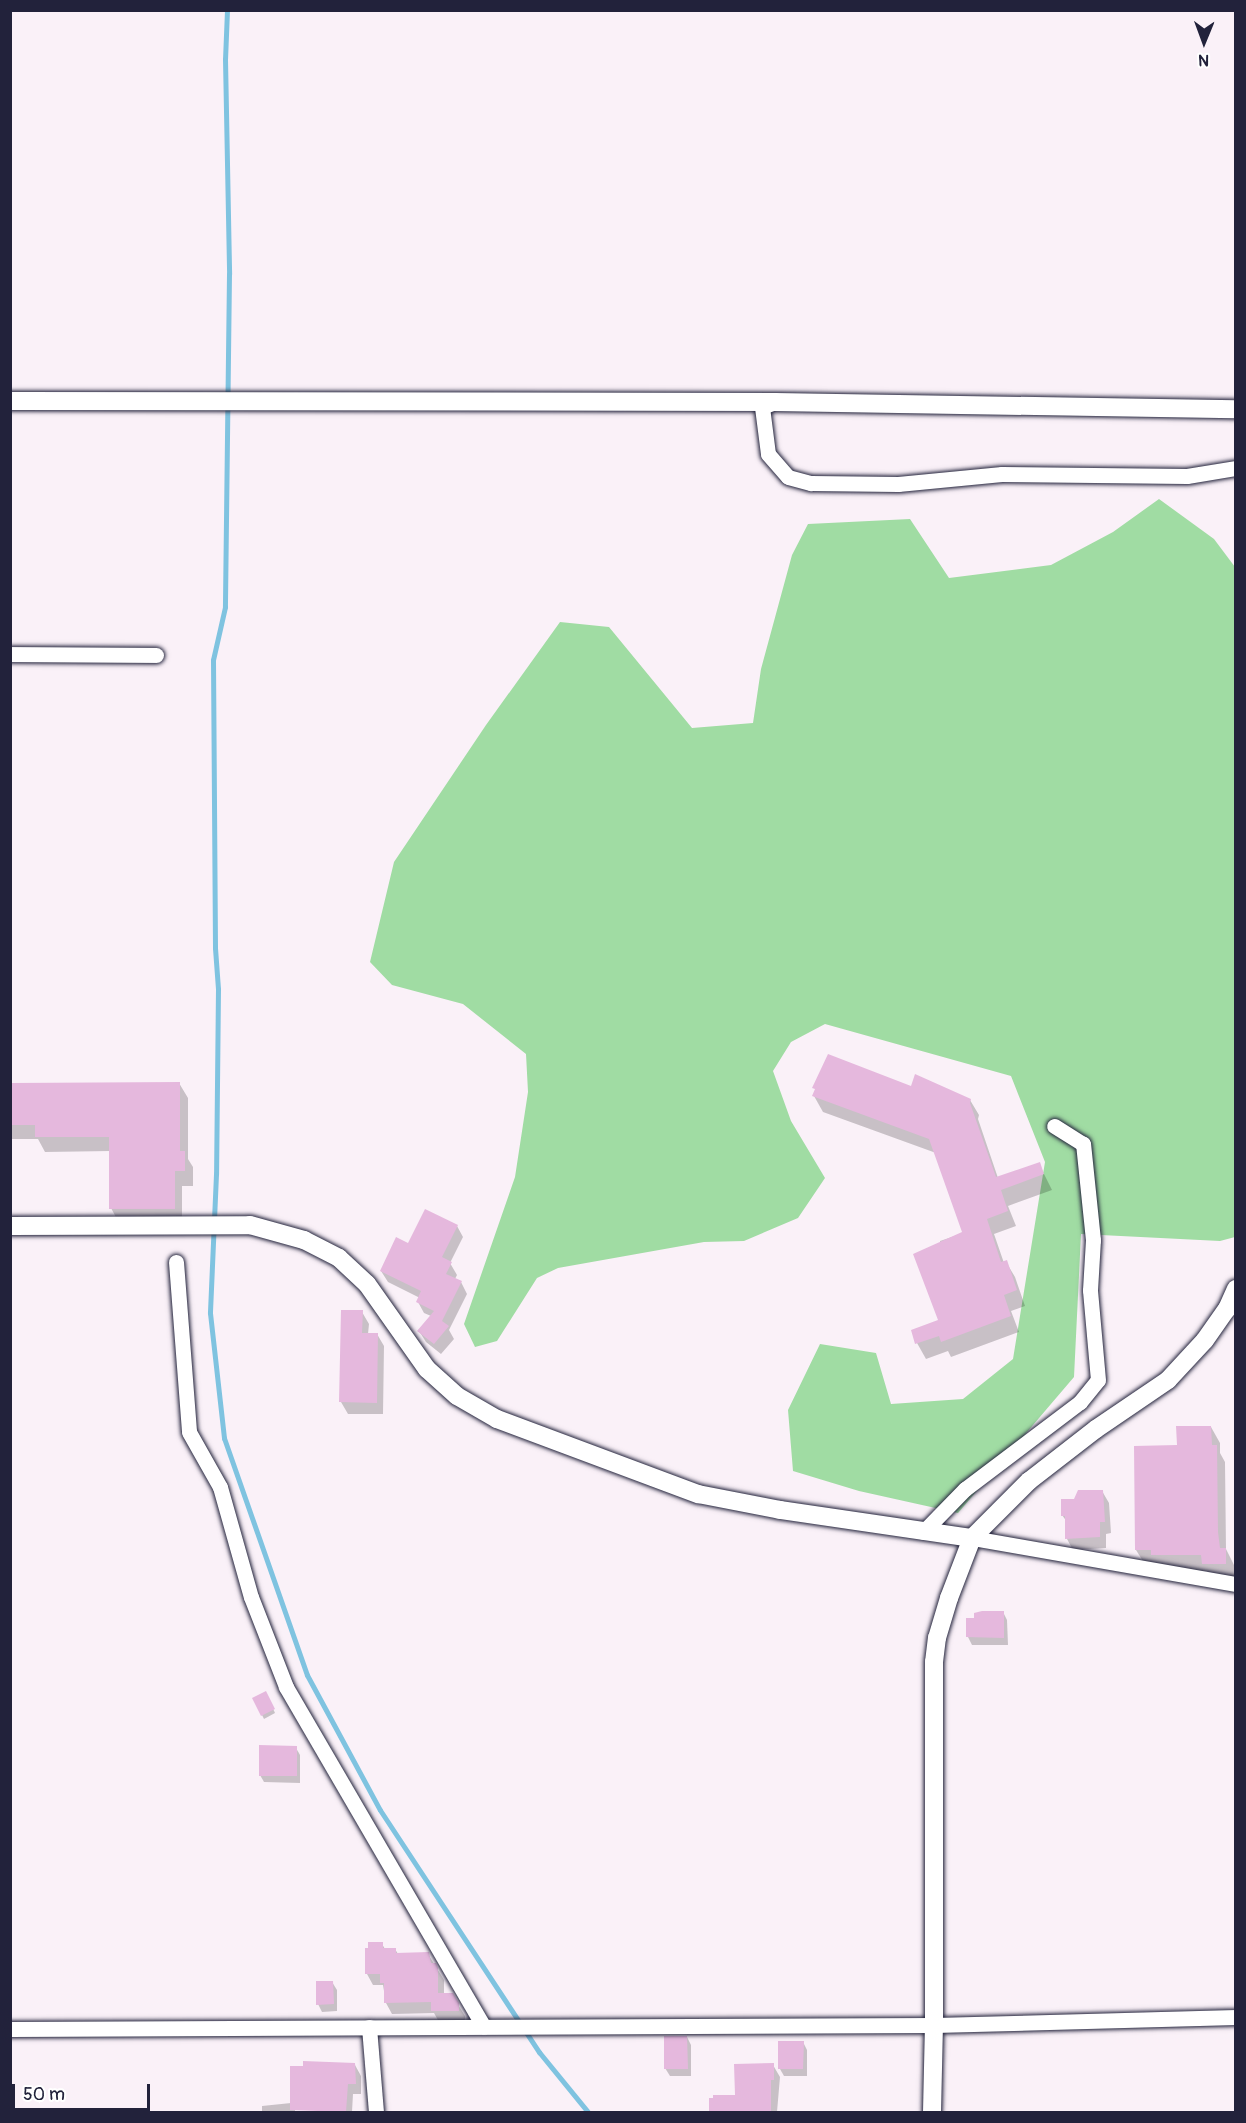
<!DOCTYPE html>
<style>
body{margin:0}
#map{position:relative;width:1246px;height:2123px;overflow:hidden;background:#faf1f8;font-family:Pangolin,sans-serif}
div>[style]{position:absolute}
[style*='--x']{left:calc(var(--x)*1px);top:calc(var(--y)*1px);width:calc(var(--w)*1px);rotate:calc(var(--a)*1deg)}
.green>*{inset:0;background:#a0dca3}
.shadow>*{inset:0;background:#0003}
.stream>*{height:5px;margin:-2.5px;padding:0 2.5px;transform-origin:2.5px;border-radius:2.5px;background:#7fc3e0}
.building>*{inset:0;background:#e5b8dd}
.roads{filter:drop-shadow(0 0 2px #22223b) drop-shadow(0 0 2px #22223b)}
.minor>*{height:15px;margin:-7.5px;padding:0 7.5px;transform-origin:7.5px;border-radius:7.5px;background:#fff}
.tertiary>*{height:18px;margin:-9px;padding:0 9px;transform-origin:9px;border-radius:9px;background:#fff}
span{translate:-50% -50%;white-space:nowrap;text-align:center;line-height:1.15;-webkit-text-stroke:4.5px #fff;paint-order:stroke}
.frame{position:absolute;inset:0;border:12px solid #22223b;pointer-events:none}
.north{position:absolute;left:1174px;top:12px;width:60px;height:60px;-webkit-text-stroke:4px #fff;paint-order:stroke;rotate:181deg;font-size:16px;font-weight:700;line-height:24px;text-align:center;color:#22223b}
.north::after{content:'';display:block;margin:auto;width:21px;height:27px;background:#22223b;clip-path:polygon(50% 0,100% 100%,50% 72%,0 100%)}
.scale{position:absolute;left:12px;top:2084px;width:138px;height:27px;box-sizing:border-box;border:3px solid #22223b;border-top:0;padding-left:8px;font-size:18px;line-height:21px;white-space:nowrap;color:#22223b;-webkit-text-stroke:4px #fff;paint-order:stroke}
</style>
<div id="map">
<div class="green">
<div style="clip-path:polygon(1159px 499px,1214px 539px,1235px 567px,1235px 1237px,1220px 1241px,1081px 1234px,1074px 1377px,958px 1513px,859px 1491px,793px 1471px,788px 1410px,820px 1344px,876px 1353px,891px 1404px,963px 1399px,1013px 1359px,1045px 1162px,1011px 1076px,825px 1024px,791px 1042px,773px 1071px,791px 1121px,825px 1178px,798px 1218px,744px 1241px,704px 1242px,558px 1268px,537px 1278px,497px 1341px,475px 1347px,464px 1324px,515px 1177px,528px 1092px,526px 1054px,463px 1004px,392px 985px,370px 962px,394px 862px,486px 725px,560px 622px,609px 627px,692px 728px,753px 723px,761px 669px,792px 555px,808px 524px,910px 519px,949px 578px,1051px 565px,1113px 532px)"></div>
</div>
<div class="shadow">
<div style="clip-path:polygon(179px 1083px,188px 1098px,188px 1159px,193px 1167px,193px 1186px,182px 1186px,182px 1223px,119px 1223px,111px 1208px,111px 1151px,45px 1152px,38px 1139px,10px 1139px,10px 1085px)"></div>
<div style="clip-path:polygon(912px 1088px,970px 1100px,979px 1115px,978px 1119px,998px 1178px,1039px 1164px,1052px 1190px,1008px 1206px,1016px 1226px,994px 1234px,1004px 1263px,1006px 1262px,1015px 1277px,1025px 1306px,1011px 1311px,1019px 1332px,951px 1357px,948px 1351px,926px 1359px,917px 1343px,940px 1321px,940px 1241px,964px 1233px,936px 1153px,823px 1112px,814px 1096px)"></div>
<div style="clip-path:polygon(457px 1226px,463px 1237px,450px 1263px,457px 1275px,455px 1279px,461px 1282px,467px 1294px,449px 1330px,454px 1339px,441px 1354px,426px 1342px,419px 1331px,431px 1316px,424px 1313px,418px 1302px,420px 1298px,388px 1282px,381px 1271px,409px 1245px)"></div>
<div style="clip-path:polygon(362px 1312px,369px 1324px,368px 1334px,377px 1334px,384px 1346px,383px 1414px,348px 1414px,341px 1402px)"></div>
<div style="clip-path:polygon(1211px 1427px,1220px 1443px,1220px 1453px,1225px 1462px,1226px 1549px,1234px 1565px,1234px 1579px,1212px 1580px,1207px 1571px,1162px 1571px,1146px 1566px,1136px 1550px,1178px 1447px)"></div>
<div style="clip-path:polygon(1102px 1491px,1109px 1503px,1111px 1533px,1106px 1534px,1106px 1548px,1073px 1550px,1067px 1539px,1067px 1522px,1062px 1515px,1075px 1500px)"></div>
<div style="clip-path:polygon(1003px 1612px,1007px 1620px,1008px 1645px,972px 1645px,968px 1637px)"></div>
<div style="clip-path:polygon(266px 1693px,275px 1713px,264px 1719px,254px 1699px)"></div>
<div style="clip-path:polygon(296px 1748px,300px 1755px,300px 1783px,264px 1782px,260px 1775px)"></div>
<div style="clip-path:polygon(382px 1944px,385px 1949px,395px 1949px,398px 1954px,428px 1954px,444px 1980px,444px 1995px,452px 1995px,465px 2016px,465px 2022px,439px 2022px,434px 2013px,392px 2014px,386px 2003px,383px 1985px,373px 1985px,367px 1974px)"></div>
<div style="clip-path:polygon(332px 1982px,337px 1990px,337px 2011px,322px 2012px,318px 2004px)"></div>
<div style="clip-path:polygon(687px 2037px,691px 2045px,691px 2076px,670px 2076px,665px 2068px)"></div>
<div style="clip-path:polygon(803px 2042px,807px 2050px,807px 2076px,784px 2076px,780px 2069px)"></div>
<div style="clip-path:polygon(evenodd,355px 2065px,361px 2076px,361px 2094px,353px 2094px,352px 2112px,262px 2112px,262px 2106px,291px 2103px,304px 2068px,355px 2065px,295px 2109px,331px 2111px,295px 2112px,295px 2109px)"></div>
<div style="clip-path:polygon(773px 2065px,780px 2077px,777px 2112px,710px 2112px,710px 2099px,736px 2096px)"></div>
</div>
<div class="stream">
<div style="--x:227;--y:10;--w:49;--a:92.3"></div>
<div style="--x:225;--y:59;--w:215;--a:88.9"></div>
<div style="--x:229;--y:274;--w:333;--a:90.7"></div>
<div style="--x:225;--y:607;--w:54;--a:102.8"></div>
<div style="--x:213;--y:660;--w:288;--a:89.6"></div>
<div style="--x:215;--y:948;--w:41;--a:85.8"></div>
<div style="--x:218;--y:989;--w:185;--a:90.6"></div>
<div style="--x:216;--y:1174;--w:139;--a:92.5"></div>
<div style="--x:210;--y:1313;--w:126;--a:83.6"></div>
<div style="--x:224;--y:1438;--w:251;--a:70.7"></div>
<div style="--x:307;--y:1675;--w:153;--a:61.6"></div>
<div style="--x:380;--y:1810;--w:290;--a:56.7"></div>
<div style="--x:539;--y:2052;--w:77;--a:50.8"></div>
</div>
<div class="building">
<div style="clip-path:polygon(828px 1054px,911px 1086px,915px 1074px,971px 1099px,970px 1103px,996px 1177px,1040px 1162px,1044px 1174px,1001px 1190px,1008px 1211px,987px 1219px,1001px 1262px,1007px 1260px,1017px 1290px,1004px 1295px,1011px 1316px,941px 1342px,939px 1336px,915px 1344px,911px 1330px,938px 1320px,913px 1254px,962px 1232px,929px 1139px,812px 1096px,815px 1089px,812px 1088px)"></div>
<div style="clip-path:polygon(180px 1082px,180px 1151px,185px 1151px,185px 1171px,175px 1171px,175px 1209px,109px 1209px,109px 1137px,35px 1137px,35px 1125px,10px 1125px,10px 1083px)"></div>
<div style="clip-path:polygon(425px 1209px,458px 1225px,442px 1257px,452px 1262px,446px 1274px,462px 1281px,442px 1321px,449px 1326px,434px 1344px,417px 1331px,434px 1311px,416px 1302px,421px 1291px,380px 1271px,396px 1237px,408px 1243px)"></div>
<div style="clip-path:polygon(341px 1310px,363px 1310px,362px 1333px,378px 1333px,377px 1403px,339px 1402px)"></div>
<div style="clip-path:polygon(1176px 1426px,1211px 1426px,1212px 1445px,1217px 1445px,1218px 1532px,1220px 1548px,1226px 1548px,1226px 1564px,1202px 1564px,1201px 1555px,1151px 1555px,1151px 1550px,1135px 1550px,1134px 1446px,1177px 1445px)"></div>
<div style="clip-path:polygon(1078px 1490px,1103px 1490px,1105px 1522px,1100px 1522px,1100px 1537px,1065px 1539px,1065px 1516px,1061px 1516px,1061px 1499px,1074px 1499px)"></div>
<div style="clip-path:polygon(982px 1611px,1004px 1611px,1004px 1638px,966px 1637px,966px 1618px,974px 1618px,974px 1613px)"></div>
<div style="clip-path:polygon(266px 1691px,275px 1709px,261px 1716px,252px 1698px)"></div>
<div style="clip-path:polygon(259px 1745px,297px 1746px,297px 1776px,259px 1776px)"></div>
<div style="clip-path:polygon(368px 1942px,383px 1942px,383px 1948px,396px 1948px,396px 1953px,429px 1952px,431px 1963px,436px 1963px,438px 1968px,438px 1993px,453px 1993px,459px 2003px,459px 2011px,431px 2011px,431px 2002px,384px 2003px,384px 1983px,380px 1983px,380px 1974px,365px 1974px,365px 1948px,368px 1948px)"></div>
<div style="clip-path:polygon(316px 1981px,333px 1981px,334px 2004px,316px 2005px)"></div>
<div style="clip-path:polygon(664px 2036px,687px 2036px,688px 2069px,664px 2069px)"></div>
<div style="clip-path:polygon(778px 2041px,804px 2041px,803px 2069px,778px 2069px)"></div>
<div style="clip-path:polygon(303px 2061px,355px 2063px,356px 2084px,348px 2084px,346px 2112px,290px 2110px,290px 2066px,303px 2066px)"></div>
<div style="clip-path:polygon(774px 2063px,774px 2080px,771px 2080px,771px 2112px,709px 2112px,709px 2098px,713px 2098px,713px 2095px,735px 2095px,734px 2064px)"></div>
</div>
<div class="roads">
<div class="minor">
<div style="--x:775;--y:402;--w:14;--a:159"></div>
<div style="--x:762;--y:407;--w:47;--a:82.7"></div>
<div style="--x:768;--y:454;--w:30;--a:49"></div>
<div style="--x:788;--y:477;--w:24;--a:15"></div>
<div style="--x:811;--y:483;--w:87;--a:0.7"></div>
<div style="--x:898;--y:484;--w:104;--a:-5.5"></div>
<div style="--x:1002;--y:474;--w:185;--a:0.6"></div>
<div style="--x:1187;--y:476;--w:50;--a:-9.3"></div>
<div style="--x:10;--y:654;--w:146;--a:0.4"></div>
<div style="--x:176;--y:1262;--w:170;--a:85.6"></div>
<div style="--x:189;--y:1432;--w:63;--a:60.6"></div>
<div style="--x:220;--y:1487;--w:114;--a:74.3"></div>
<div style="--x:251;--y:1597;--w:97;--a:68.7"></div>
<div style="--x:286;--y:1687;--w:393;--a:59.8"></div>
<div style="--x:923;--y:1532;--w:60;--a:-45.7"></div>
<div style="--x:965;--y:1489;--w:144;--a:-37.1"></div>
<div style="--x:1080;--y:1402;--w:28;--a:-51"></div>
<div style="--x:1098;--y:1380;--w:90;--a:-95.1"></div>
<div style="--x:1090;--y:1290;--w:50;--a:-86.6"></div>
<div style="--x:1093;--y:1240;--w:97;--a:-95.9"></div>
<div style="--x:1083;--y:1144;--w:34;--a:-148"></div>
<div style="--x:972;--y:1538;--w:268;--a:9.9"></div>
<div style="--x:369;--y:2027;--w:85;--a:85.3"></div>
<div style="--x:10;--y:2029;--w:924;--a:-0.25"></div>
<div style="--x:934;--y:2025;--w:302;--a:-1.5"></div>
</div>
<div class="tertiary">
<div style="--x:10;--y:401;--w:765;--a:0.07"></div>
<div style="--x:775;--y:402;--w:461;--a:0.9"></div>
<div style="--x:10;--y:1226;--w:240;--a:-0.2"></div>
<div style="--x:250;--y:1225;--w:56;--a:15.5"></div>
<div style="--x:304;--y:1240;--w:39;--a:27"></div>
<div style="--x:339;--y:1258;--w:38;--a:43"></div>
<div style="--x:367;--y:1284;--w:104;--a:54.8"></div>
<div style="--x:427;--y:1369;--w:40;--a:42"></div>
<div style="--x:457;--y:1396;--w:46;--a:29.9"></div>
<div style="--x:497;--y:1419;--w:215;--a:20.5"></div>
<div style="--x:698;--y:1494;--w:84;--a:11"></div>
<div style="--x:780;--y:1510;--w:194;--a:8.3"></div>
<div style="--x:932;--y:2112;--w:87;--a:-88.7"></div>
<div style="--x:934;--y:2025;--w:363;--a:-90"></div>
<div style="--x:934;--y:1662;--w:24;--a:-83"></div>
<div style="--x:937;--y:1638;--w:42;--a:-73.3"></div>
<div style="--x:949;--y:1598;--w:64;--a:-69"></div>
<div style="--x:972;--y:1538;--w:81;--a:-45"></div>
<div style="--x:1029;--y:1481;--w:85;--a:-37.8"></div>
<div style="--x:1096;--y:1429;--w:87;--a:-34.2"></div>
<div style="--x:1168;--y:1380;--w:54;--a:-47.2"></div>
<div style="--x:1205;--y:1340;--w:38;--a:-55"></div>
<div style="--x:1227;--y:1309;--w:22;--a:-66"></div>
</div>
</div>
<div class="frame"></div>
<div class="north">N</div>
<div class="scale">50 m</div>
</div>
